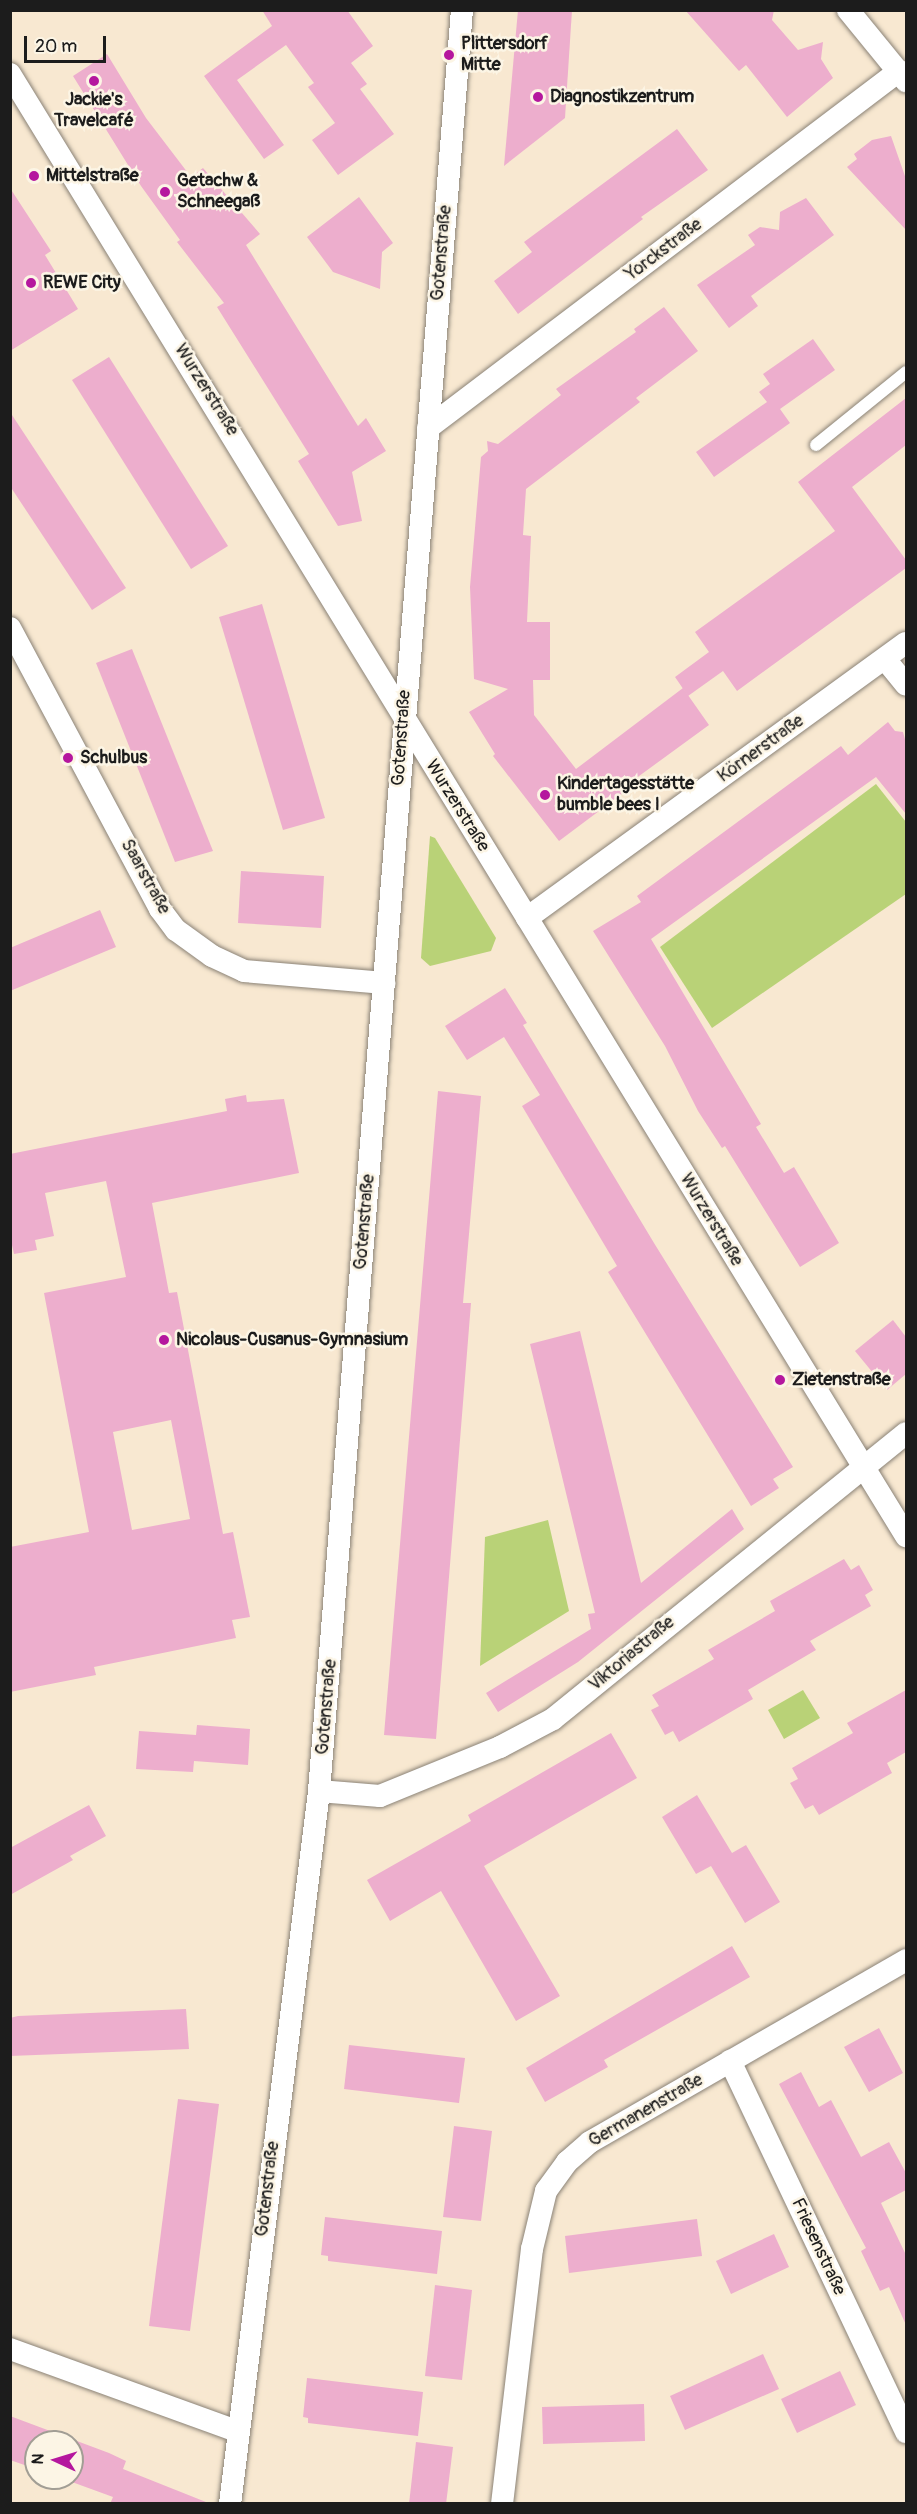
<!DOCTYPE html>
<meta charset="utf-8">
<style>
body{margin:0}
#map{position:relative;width:917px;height:2514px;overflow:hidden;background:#f8e8d1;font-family:Pangolin,sans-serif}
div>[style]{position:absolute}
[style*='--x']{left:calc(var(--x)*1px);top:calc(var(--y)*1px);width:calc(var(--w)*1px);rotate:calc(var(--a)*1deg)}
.green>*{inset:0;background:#b9d277}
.building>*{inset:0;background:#edaecd}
.roads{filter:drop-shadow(0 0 2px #8a8276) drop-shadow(0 0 2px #8a8276)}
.service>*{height:12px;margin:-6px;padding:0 6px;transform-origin:6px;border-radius:6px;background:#fff}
.minor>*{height:22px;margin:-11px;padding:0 11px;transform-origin:11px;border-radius:11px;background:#fff}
.dots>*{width:16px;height:16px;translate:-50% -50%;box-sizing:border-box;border:3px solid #fcf5e5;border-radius:50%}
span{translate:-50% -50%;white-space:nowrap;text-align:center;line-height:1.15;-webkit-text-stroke:5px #fcf5e5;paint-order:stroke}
.poi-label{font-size:18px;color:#1c1c1c;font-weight:700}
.left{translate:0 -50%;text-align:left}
.street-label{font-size:18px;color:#1c1c1c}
.frame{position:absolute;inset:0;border:12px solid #1c1c1c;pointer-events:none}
.north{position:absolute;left:24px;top:2430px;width:60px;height:60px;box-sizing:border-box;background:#fcf5e5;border:2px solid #a29e95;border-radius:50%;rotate:274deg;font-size:16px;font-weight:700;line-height:24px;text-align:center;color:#1c1c1c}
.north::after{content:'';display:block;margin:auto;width:21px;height:27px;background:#b5179e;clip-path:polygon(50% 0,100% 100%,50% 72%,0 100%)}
.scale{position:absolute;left:24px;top:36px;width:82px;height:27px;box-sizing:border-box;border:3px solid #1c1c1c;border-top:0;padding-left:8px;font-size:18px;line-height:21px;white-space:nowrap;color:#1c1c1c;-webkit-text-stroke:4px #fcf5e5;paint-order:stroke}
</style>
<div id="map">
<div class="green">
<div style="clip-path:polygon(876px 784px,906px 822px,906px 894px,712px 1028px,660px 947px)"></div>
<div style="clip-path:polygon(430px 836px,435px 838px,496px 938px,491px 951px,430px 966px,421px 958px)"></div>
<div style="clip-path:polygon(548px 1520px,569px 1611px,480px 1666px,485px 1537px)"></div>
<div style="clip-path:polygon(803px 1690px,820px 1718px,784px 1739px,768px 1710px)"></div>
</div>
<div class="building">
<div style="clip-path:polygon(262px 10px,347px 10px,373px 46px,351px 63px,367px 84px,360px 89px,394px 134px,338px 175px,312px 140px,335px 123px,308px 87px,314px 83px,286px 45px,237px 80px,284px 145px,264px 159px,204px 76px,272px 26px)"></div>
<div style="clip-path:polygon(518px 10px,572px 10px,565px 118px,504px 166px)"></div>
<div style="clip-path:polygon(685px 10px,774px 10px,772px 20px,798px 50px,823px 42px,821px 59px,833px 78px,787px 117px,746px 65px,739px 71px)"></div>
<div style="clip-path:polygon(107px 54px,146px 118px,191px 177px,203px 168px,260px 234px,246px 245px,358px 426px,366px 418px,386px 451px,352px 472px,362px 521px,338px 526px,298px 461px,309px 454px,217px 307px,224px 303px,177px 242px,180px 240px,141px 186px,73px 76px)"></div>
<div style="clip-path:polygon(677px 129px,708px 170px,641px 217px,643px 219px,518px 314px,494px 281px,532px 252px,524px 242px)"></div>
<div style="clip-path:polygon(891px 136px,906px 179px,906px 230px,847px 167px,857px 159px,854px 154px,872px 140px)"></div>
<div style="clip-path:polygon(10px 188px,51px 251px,45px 255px,78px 309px,10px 351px)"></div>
<div style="clip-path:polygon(359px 197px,393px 243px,382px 252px,380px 289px,333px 272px,307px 237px)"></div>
<div style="clip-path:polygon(806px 198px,834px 235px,751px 296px,758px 306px,729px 328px,697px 285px,755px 245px,748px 235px,760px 227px,779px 230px,780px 212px)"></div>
<div style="clip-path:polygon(664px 307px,698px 351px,636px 398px,640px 402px,526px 489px,523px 535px,531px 536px,527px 622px,550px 622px,550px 680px,533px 680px,534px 715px,576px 769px,683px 688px,709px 725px,624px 787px,623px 793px,559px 841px,493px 756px,495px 754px,469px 712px,508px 689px,474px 679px,470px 587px,481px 457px,488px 451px,487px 441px,498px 444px,561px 395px,556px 389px,636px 332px,634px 329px)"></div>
<div style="clip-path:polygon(813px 339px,835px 370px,780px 409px,790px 423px,714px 477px,696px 452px,767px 402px,759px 392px,770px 384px,763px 374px)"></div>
<div style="clip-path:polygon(109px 357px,228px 546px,191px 569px,72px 380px)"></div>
<div style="clip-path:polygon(906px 398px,906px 445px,852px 487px,906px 560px,906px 568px,737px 691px,723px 671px,688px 696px,675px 677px,709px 652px,695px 632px,835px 531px,798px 482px)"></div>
<div style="clip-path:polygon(10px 412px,126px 588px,92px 610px,10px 486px)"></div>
<div style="clip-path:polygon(262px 604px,325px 818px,283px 830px,219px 617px)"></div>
<div style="clip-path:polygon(132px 649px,213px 851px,175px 862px,96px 663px)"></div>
<div style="clip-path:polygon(888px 722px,895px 731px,903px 732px,906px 743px,906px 814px,876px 777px,651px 939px,761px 1124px,756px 1127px,784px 1173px,794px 1167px,839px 1243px,800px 1267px,725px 1146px,722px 1148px,698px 1111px,665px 1046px,593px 931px,641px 902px,637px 896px,841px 746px,848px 755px)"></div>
<div style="clip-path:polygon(241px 871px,324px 876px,321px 928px,238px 923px)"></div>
<div style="clip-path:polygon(100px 910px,116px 947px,10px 991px,10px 948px)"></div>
<div style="clip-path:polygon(505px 988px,527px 1023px,523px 1025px,654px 1243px,793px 1467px,773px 1479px,779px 1488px,751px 1506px,608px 1272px,617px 1266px,522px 1106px,540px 1095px,504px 1037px,467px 1060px,445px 1026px)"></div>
<div style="clip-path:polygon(438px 1091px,481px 1096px,463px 1303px,471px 1303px,436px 1739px,384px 1735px)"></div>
<div style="clip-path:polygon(evenodd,246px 1095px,247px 1102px,284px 1099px,299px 1173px,152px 1203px,169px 1293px,177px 1292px,223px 1534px,233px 1532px,250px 1617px,232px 1620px,236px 1638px,94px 1667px,96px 1675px,10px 1692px,10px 1547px,89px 1532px,44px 1293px,126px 1277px,106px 1181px,45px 1193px,54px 1236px,35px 1240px,37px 1250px,14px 1254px,10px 1236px,10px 1154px,227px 1111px,225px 1099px,246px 1095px,171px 1420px,190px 1519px,132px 1530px,113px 1432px,171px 1420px)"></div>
<div style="clip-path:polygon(893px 1320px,906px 1337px,906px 1374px,887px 1390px,855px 1351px)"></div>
<div style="clip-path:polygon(580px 1331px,641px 1583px,732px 1509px,744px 1529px,578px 1662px,498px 1712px,486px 1693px,591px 1629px,588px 1614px,595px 1613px,530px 1344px)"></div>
<div style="clip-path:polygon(844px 1559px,851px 1570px,859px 1565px,873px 1590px,865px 1595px,871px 1606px,810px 1641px,816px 1650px,748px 1690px,753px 1699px,679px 1742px,673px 1731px,665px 1735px,651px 1710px,659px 1706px,652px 1695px,714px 1659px,708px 1650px,775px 1611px,770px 1601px)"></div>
<div style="clip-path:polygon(906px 1690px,906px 1752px,887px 1763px,892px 1773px,819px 1815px,813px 1805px,805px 1809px,790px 1783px,798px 1779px,792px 1768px,853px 1733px,847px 1723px)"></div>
<div style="clip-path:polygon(197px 1725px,250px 1729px,248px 1765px,194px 1761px,193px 1772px,136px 1769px,139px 1731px,196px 1735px)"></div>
<div style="clip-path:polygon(611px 1733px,637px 1778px,484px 1866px,560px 1996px,516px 2021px,441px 1891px,390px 1921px,367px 1880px,471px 1821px,468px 1815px)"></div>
<div style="clip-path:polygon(697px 1795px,732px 1853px,746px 1845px,780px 1902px,745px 1923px,711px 1866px,696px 1874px,662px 1817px)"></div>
<div style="clip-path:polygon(89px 1805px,106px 1836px,70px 1856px,73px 1860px,10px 1895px,10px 1848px)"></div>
<div style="clip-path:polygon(732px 1946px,750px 1977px,604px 2060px,608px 2067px,545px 2102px,526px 2068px)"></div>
<div style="clip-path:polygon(186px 2009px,189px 2049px,10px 2056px,10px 2018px,18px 2016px)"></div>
<div style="clip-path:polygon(879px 2028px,903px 2073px,869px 2092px,844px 2047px)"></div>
<div style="clip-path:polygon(349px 2045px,465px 2058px,459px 2103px,344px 2089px)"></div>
<div style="clip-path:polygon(801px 2072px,819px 2107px,831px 2100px,861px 2157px,889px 2142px,906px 2173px,906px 2190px,881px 2203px,906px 2255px,906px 2325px,889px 2287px,880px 2291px,861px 2251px,866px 2248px,779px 2084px)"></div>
<div style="clip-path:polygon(178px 2099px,219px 2104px,190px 2331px,149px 2326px)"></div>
<div style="clip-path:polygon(454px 2126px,492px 2131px,481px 2221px,443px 2217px)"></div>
<div style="clip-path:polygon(325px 2217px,442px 2231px,437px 2274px,328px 2261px,328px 2256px,321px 2255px)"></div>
<div style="clip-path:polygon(697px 2219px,702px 2256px,569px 2273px,565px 2236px)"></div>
<div style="clip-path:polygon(774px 2234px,789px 2267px,731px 2294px,716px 2261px)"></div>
<div style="clip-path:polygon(435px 2285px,472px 2290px,462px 2380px,425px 2376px)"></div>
<div style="clip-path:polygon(763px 2354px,779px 2389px,685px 2430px,670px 2396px)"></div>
<div style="clip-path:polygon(840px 2371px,856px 2405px,797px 2433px,781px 2399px)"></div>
<div style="clip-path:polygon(307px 2378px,423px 2392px,418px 2436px,308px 2423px,308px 2418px,303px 2417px)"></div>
<div style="clip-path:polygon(644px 2404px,645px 2441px,543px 2444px,542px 2407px)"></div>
<div style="clip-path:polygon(10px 2416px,109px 2453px,126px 2461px,123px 2469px,211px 2504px,110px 2504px,113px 2497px,61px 2478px,72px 2478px,72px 2442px,36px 2442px,36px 2469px,10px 2460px)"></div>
<div style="clip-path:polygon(416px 2442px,453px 2447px,446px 2504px,409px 2504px)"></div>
</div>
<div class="roads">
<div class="service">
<div style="--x:816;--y:445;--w:116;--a:-39"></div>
</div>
<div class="minor">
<div style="--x:848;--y:10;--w:92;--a:50.8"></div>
<div style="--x:10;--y:74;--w:1715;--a:58.5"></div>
<div style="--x:428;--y:428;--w:591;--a:-37.16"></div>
<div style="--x:10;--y:628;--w:319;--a:61.9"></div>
<div style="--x:160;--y:909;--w:26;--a:53"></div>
<div style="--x:176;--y:930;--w:44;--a:35.8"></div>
<div style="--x:212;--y:956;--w:35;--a:25"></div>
<div style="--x:244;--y:971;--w:141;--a:4.9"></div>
<div style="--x:885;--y:659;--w:33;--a:51"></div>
<div style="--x:527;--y:918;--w:468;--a:-36"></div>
<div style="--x:319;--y:1791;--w:61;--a:4.7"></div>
<div style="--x:380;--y:1796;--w:130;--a:-22.2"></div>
<div style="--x:500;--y:1747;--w:60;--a:-27.8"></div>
<div style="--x:553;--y:1719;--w:454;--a:-39"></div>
<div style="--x:730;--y:2061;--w:411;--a:64.6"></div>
<div style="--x:10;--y:2349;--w:241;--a:19.9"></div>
<div style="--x:230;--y:2504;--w:719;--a:-82.88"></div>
<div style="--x:319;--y:1791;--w:1787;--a:-85.41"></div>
<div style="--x:502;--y:2504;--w:257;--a:-83.3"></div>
<div style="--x:532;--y:2249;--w:60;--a:-76.4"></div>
<div style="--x:546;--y:2191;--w:36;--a:-54"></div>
<div style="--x:567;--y:2162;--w:30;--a:-41"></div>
<div style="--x:590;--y:2142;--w:365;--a:-29.9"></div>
</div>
</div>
<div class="dots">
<div style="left:449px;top:55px;background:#b5179e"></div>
<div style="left:94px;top:81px;background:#b5179e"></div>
<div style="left:538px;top:97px;background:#b5179e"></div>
<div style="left:34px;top:176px;background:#b5179e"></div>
<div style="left:165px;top:192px;background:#b5179e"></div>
<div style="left:31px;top:283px;background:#b5179e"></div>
<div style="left:68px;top:758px;background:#b5179e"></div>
<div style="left:545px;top:795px;background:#b5179e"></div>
<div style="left:164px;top:1340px;background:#b5179e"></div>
<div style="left:780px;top:1380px;background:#b5179e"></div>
</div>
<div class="poi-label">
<span class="left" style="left:461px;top:55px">Plittersdorf<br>Mitte</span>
<span class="left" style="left:550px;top:97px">Diagnostikzentrum</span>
<span style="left:94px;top:111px">Jackie's<br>Travelcafé</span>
<span class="left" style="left:46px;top:176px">Mittelstraße</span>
<span class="left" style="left:177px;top:192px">Getachw &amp;<br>Schneegaß</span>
<span class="left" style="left:43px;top:283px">REWE City</span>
<span class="left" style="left:80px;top:758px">Schulbus</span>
<span class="left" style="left:557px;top:795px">Kindertagesstätte<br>bumble bees I</span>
<span class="left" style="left:176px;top:1340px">Nicolaus-Cusanus-Gymnasium</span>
<span class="left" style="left:792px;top:1380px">Zietenstraße</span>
</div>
<div class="street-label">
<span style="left:664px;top:250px;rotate:-37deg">Yorckstraße</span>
<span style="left:442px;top:253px;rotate:-85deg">Gotenstraße</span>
<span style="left:206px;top:390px;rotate:58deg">Wurzerstraße</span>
<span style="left:402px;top:738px;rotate:-86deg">Gotenstraße</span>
<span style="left:761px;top:749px;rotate:-36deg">Körnerstraße</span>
<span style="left:457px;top:806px;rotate:58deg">Wurzerstraße</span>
<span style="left:145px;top:877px;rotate:61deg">Saarstraße</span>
<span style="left:711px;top:1220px;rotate:59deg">Wurzerstraße</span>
<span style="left:365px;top:1222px;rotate:-85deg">Gotenstraße</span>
<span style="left:632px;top:1654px;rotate:-40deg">Viktoriastraße</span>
<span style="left:327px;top:1707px;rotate:-85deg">Gotenstraße</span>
<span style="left:646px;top:2111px;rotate:-30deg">Germanenstraße</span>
<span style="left:268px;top:2189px;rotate:-83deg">Gotenstraße</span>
<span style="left:818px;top:2247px;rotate:65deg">Friesenstraße</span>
</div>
<div class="frame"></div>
<div class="north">N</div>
<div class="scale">20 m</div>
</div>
